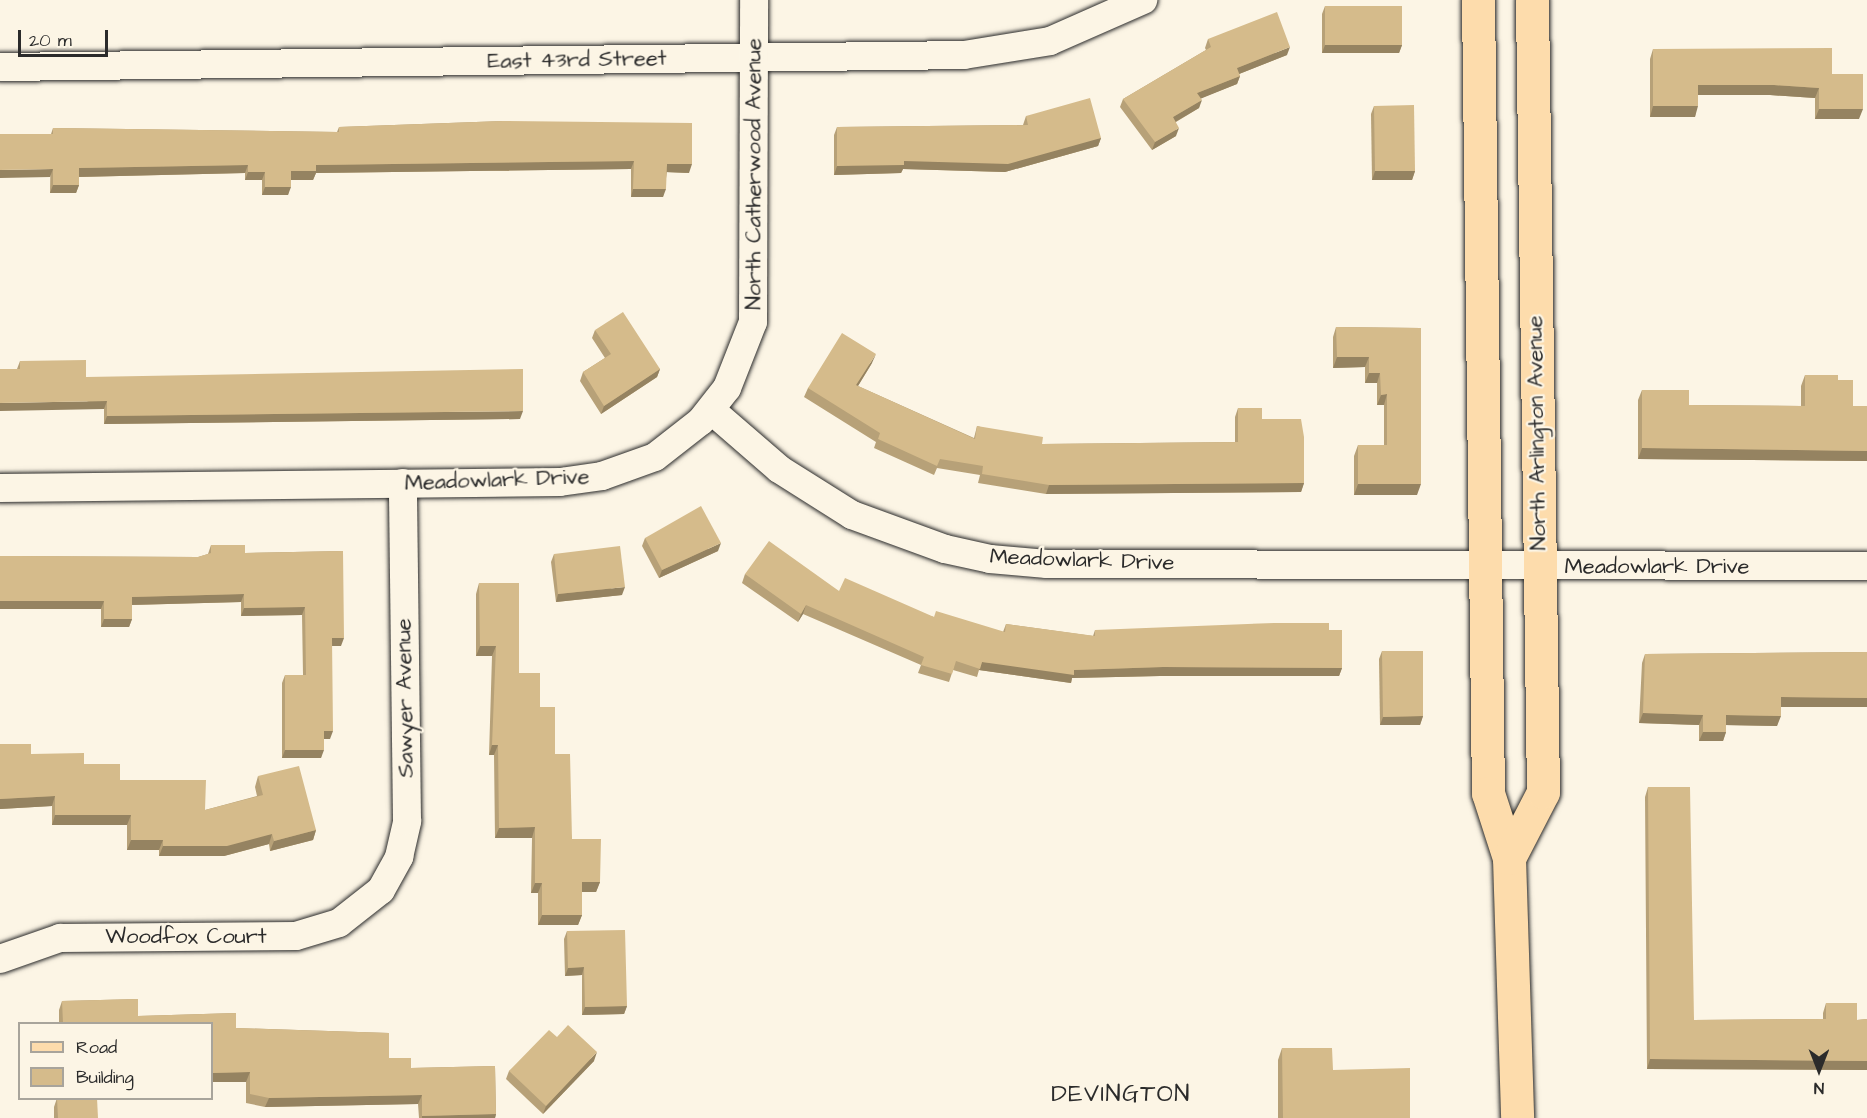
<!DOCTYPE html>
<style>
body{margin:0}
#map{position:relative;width:1867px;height:1118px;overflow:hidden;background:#fcf5e5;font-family:"Architects Daughter",sans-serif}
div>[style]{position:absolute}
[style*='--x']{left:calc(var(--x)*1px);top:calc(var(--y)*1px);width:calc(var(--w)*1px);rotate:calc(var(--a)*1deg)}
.roads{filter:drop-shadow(0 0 2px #2b2b2b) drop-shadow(0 0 2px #2b2b2b)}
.minor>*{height:28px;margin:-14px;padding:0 14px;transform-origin:14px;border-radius:14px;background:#fcf5e5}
.major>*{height:33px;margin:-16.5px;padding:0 16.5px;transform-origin:16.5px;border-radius:16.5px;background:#fddcac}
.wall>*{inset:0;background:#b7a178}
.shaded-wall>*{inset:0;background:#958361}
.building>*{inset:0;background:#d5bb8b}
span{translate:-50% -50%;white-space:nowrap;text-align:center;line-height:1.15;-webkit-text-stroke:4.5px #fcf5e5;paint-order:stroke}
.street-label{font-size:22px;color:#2b2b2b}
.neighbourhood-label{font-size:24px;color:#2b2b2b;letter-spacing:1.5px}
.legend{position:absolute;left:18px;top:1022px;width:195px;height:78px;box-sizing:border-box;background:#fcf5e5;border:2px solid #a8a49b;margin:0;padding:8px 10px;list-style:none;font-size:18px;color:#2b2b2b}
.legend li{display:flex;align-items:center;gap:12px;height:30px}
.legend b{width:30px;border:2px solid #a8a49b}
.north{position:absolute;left:1789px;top:1040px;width:60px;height:60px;-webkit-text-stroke:4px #fcf5e5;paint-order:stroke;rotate:180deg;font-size:16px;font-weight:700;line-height:24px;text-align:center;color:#2b2b2b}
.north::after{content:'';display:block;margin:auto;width:21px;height:27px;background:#2b2b2b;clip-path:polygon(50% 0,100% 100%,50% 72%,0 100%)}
.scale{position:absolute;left:18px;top:30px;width:90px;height:27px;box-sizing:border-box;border:3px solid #2b2b2b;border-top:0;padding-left:8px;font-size:18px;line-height:21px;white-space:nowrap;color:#2b2b2b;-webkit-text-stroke:4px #fcf5e5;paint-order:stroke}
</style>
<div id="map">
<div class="roads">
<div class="minor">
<div style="--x:0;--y:67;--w:964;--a:-0.71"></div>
<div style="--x:964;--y:55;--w:87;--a:-9.2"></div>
<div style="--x:1050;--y:41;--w:102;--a:-23.8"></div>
<div style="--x:711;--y:410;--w:90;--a:40.9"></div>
<div style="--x:779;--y:469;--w:86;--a:32.2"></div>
<div style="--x:852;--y:515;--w:99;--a:20.1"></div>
<div style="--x:945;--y:549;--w:46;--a:12.5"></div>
<div style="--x:990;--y:559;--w:57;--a:5"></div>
<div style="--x:1047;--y:564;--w:820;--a:0.14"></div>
<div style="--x:0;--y:488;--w:560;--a:-0.61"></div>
<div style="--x:560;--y:482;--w:42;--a:-8.1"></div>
<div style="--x:602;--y:476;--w:56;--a:-19.7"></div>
<div style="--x:655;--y:457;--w:58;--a:-38"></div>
<div style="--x:701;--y:421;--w:42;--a:-51.8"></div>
<div style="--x:727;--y:388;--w:71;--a:-68.5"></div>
<div style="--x:753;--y:322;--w:322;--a:-89.8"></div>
<div style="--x:0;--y:959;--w:64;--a:-19.3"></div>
<div style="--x:60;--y:938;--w:236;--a:-0.5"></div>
<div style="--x:296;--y:936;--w:45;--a:-16.8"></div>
<div style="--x:339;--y:923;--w:53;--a:-38.2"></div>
<div style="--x:381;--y:890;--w:38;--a:-61"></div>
<div style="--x:399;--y:857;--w:37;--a:-77"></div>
<div style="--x:407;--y:821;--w:338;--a:-90.7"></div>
</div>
<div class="major">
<div style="--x:1478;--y:0;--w:793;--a:89.28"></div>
<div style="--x:1488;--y:793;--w:68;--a:72.1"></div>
<div style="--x:1509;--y:858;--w:260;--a:88.2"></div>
<div style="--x:1509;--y:858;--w:74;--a:-62.7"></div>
<div style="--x:1543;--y:792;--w:792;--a:-90.8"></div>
</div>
</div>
<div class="wall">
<div style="clip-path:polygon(1325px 6px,1402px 45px,1399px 53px,1322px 53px,1322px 14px)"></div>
<div style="clip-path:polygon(1208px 39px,1287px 55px,1239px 74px,1240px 76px,1237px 84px,1201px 98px,1199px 108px,1176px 122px,1176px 136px,1152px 150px,1120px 107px,1123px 99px,1206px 50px,1205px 48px)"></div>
<div style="clip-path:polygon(1653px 49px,1832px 74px,1859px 119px,1815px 119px,1815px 98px,1770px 95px,1698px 95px,1695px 117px,1650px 117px,1650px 59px)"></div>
<div style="clip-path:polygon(1374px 106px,1415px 171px,1412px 180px,1372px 180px,1371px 114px)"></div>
<div style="clip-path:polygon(1026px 116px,1101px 138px,1098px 146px,1005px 172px,903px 169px,901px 173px,834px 175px,834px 135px,837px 127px,1023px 125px)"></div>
<div style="clip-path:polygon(503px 121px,689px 173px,667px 172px,663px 197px,631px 197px,631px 169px,316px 173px,313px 180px,291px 180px,288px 195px,262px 195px,262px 180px,245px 180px,245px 173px,79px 177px,79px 185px,76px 193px,50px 193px,51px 134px,53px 128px,337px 132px,339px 127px)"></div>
<div style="clip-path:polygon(1336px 327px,1421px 328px,1417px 495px,1354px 495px,1354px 456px,1358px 445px,1384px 445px,1384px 405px,1377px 405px,1377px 383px,1365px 383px,1365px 367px,1333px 368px,1333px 337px)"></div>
<div style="clip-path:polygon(595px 330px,660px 369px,657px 377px,601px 414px,580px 381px,583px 372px,605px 358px,592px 338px)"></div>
<div style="clip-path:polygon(20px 361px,86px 377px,520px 419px,104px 424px,104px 409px,17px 369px)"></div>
<div style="clip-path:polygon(872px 363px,858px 386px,974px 438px,977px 426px,1042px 444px,1235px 442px,1235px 417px,1238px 408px,1262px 419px,1304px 483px,1301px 492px,1046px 494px,978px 483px,980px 475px,937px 468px,934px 475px,874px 448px,876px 442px,804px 397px,808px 388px)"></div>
<div style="clip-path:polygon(1805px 375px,1838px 380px,1853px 406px,1867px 406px,1867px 461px,1638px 459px,1638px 400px,1642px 390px,1689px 405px,1801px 406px,1801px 386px)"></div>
<div style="clip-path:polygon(645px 538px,718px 551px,659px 578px,642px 546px)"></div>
<div style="clip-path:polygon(211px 545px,245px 553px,343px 551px,341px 646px,332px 646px,330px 739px,324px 739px,321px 758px,282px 758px,282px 683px,285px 675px,303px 675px,302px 615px,241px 616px,241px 602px,132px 605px,132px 619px,129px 627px,101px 627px,101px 609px,0 609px,0 556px,198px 557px,208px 554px)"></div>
<div style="clip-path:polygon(554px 554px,622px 595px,556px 602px,551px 562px)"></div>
<div style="clip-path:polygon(745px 574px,839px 591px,934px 617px,1003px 632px,1006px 624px,1093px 636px,1095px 630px,1329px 630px,1342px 668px,1339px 676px,1160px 676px,1072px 678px,1071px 683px,979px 670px,977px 677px,953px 670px,949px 682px,918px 673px,921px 665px,803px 614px,798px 622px,742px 583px)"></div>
<div style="clip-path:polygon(479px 583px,519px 673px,540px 707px,555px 754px,572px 839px,600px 882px,596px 892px,582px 892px,582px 915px,578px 925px,538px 925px,538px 893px,531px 893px,532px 838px,495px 838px,494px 755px,489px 755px,492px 656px,476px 656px,476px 594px)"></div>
<div style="clip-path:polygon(1382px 651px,1423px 716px,1420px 725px,1380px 725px,1379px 659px)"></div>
<div style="clip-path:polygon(1867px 652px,1867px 707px,1781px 707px,1777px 726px,1726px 725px,1726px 732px,1723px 741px,1699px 741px,1699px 725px,1639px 723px,1642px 663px,1645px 654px)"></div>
<div style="clip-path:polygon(0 744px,31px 754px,84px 764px,120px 780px,205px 810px,257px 796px,255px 787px,258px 776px,316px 830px,313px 840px,270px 851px,269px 844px,224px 856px,159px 856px,159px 850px,127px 850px,127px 825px,52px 825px,52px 806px,0 809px)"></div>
<div style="clip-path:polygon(1648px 787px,1694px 1020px,1823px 1019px,1823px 1013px,1826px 1003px,1857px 1020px,1867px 1019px,1867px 1070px,1647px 1069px,1645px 797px)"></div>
<div style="clip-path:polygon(567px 931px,627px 1006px,624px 1014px,582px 1015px,582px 975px,565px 976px,564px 939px)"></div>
<div style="clip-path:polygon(138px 999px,138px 1016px,236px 1013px,236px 1028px,389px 1033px,389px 1058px,411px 1058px,411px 1068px,495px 1066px,496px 1114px,495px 1118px,419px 1118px,418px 1104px,265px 1107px,246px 1103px,246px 1082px,212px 1082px,212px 1023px,59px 1023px,59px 1010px,62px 1001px)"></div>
<div style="clip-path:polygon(557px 1037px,594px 1061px,543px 1114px,506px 1079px,509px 1071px)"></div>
<div style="clip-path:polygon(1282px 1048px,1333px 1070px,1410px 1118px,1278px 1118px,1278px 1060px)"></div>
<div style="clip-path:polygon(57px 1098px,98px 1118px,54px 1118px,54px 1107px)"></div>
</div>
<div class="shaded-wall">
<div style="clip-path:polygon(1325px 45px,1402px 45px,1399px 53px,1322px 53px)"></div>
<div style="clip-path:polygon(1290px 47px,1287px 55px,1234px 76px,1237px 68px)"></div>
<div style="clip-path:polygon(1240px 76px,1237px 84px,1195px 101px,1197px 93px)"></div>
<div style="clip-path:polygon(1698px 85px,1774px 85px,1819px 88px,1815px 98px,1770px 95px,1695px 95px)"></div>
<div style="clip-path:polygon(1202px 100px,1199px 108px,1170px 125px,1173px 117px)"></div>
<div style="clip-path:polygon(1653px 106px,1698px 106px,1695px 117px,1650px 117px)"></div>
<div style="clip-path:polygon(1819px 109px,1863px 109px,1859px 119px,1815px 119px)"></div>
<div style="clip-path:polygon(1179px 128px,1176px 136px,1152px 150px,1155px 142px)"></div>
<div style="clip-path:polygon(1101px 138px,1098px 146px,1005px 172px,903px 169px,901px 173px,834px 175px,837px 166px,904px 161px)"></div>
<div style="clip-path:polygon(634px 161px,631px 169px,316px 173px,313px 180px,288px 180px,291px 171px,316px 165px)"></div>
<div style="clip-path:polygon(667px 164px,692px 164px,689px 173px,664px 172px)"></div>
<div style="clip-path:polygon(248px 165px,245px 173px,76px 177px,79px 168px)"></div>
<div style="clip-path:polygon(53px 169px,50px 177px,0 178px,0 170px)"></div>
<div style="clip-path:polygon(1375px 171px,1415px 171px,1412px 180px,1372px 180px)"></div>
<div style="clip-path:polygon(248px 172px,265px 172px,262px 180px,245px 180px)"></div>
<div style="clip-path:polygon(53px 185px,79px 185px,76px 193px,50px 193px)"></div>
<div style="clip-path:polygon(265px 187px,291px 187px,288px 195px,262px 195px)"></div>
<div style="clip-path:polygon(633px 189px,666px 189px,663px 197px,631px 197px)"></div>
<div style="clip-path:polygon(876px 354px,872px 363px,853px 394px,856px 385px)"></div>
<div style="clip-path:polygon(1337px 357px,1369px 357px,1365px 367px,1333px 368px)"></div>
<div style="clip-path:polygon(660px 369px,657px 377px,601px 414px,604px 406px)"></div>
<div style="clip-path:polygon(1369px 373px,1380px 373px,1377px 383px,1365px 383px)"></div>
<div style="clip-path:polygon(1387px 394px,1384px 405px,1377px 405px,1381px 395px)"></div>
<div style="clip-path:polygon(107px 401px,104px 409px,0 411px,0 403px)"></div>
<div style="clip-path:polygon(523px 411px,520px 419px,104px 424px,107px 416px)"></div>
<div style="clip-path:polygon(1642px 448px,1867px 451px,1867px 461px,1638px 459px)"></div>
<div style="clip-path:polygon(1304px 483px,1301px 492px,1046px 494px,1049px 485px)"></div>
<div style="clip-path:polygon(1358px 484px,1421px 484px,1417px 495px,1354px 495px)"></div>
<div style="clip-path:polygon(721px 543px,718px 551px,659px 578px,662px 570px)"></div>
<div style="clip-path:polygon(625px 587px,622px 595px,556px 602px,558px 594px)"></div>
<div style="clip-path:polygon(244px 594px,241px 602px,129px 605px,132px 597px)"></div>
<div style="clip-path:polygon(0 601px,104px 601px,101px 609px,0 609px)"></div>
<div style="clip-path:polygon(806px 605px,803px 614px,798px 622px,801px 614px)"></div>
<div style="clip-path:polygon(305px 607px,302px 615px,241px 616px,244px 608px)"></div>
<div style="clip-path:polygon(104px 619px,132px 619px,129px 627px,101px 627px)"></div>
<div style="clip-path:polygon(332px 638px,344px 638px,341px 646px,329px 646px)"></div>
<div style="clip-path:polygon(480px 646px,496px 646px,492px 656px,476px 656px)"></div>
<div style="clip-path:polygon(982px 662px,1074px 670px,1163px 667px,1342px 668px,1339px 676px,1160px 676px,1072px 678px,1071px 683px,979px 670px)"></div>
<div style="clip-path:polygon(1781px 697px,1867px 698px,1867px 707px,1777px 707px)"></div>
<div style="clip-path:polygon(1643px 713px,1703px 715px,1699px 725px,1639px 723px)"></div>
<div style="clip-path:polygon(1726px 715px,1781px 716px,1777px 726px,1723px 725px)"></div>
<div style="clip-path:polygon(1423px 716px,1420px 725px,1380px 725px,1383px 717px)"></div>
<div style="clip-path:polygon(324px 731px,333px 731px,330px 739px,321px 739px)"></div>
<div style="clip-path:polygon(1703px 732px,1726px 732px,1723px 741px,1699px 741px)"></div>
<div style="clip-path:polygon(492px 745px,498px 745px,494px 755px,489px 755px)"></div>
<div style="clip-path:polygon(285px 750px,324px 750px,321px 758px,282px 758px)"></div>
<div style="clip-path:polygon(55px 796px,52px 806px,0 809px,0 799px)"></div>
<div style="clip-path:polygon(55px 815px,131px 815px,127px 825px,52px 825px)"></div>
<div style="clip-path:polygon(535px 827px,532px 838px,495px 838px,499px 828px)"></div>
<div style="clip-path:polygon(316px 830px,313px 840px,270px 851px,274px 841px)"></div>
<div style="clip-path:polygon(272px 834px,269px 844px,224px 856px,159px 856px,163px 846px)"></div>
<div style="clip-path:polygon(131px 840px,163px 840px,159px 850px,127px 850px)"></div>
<div style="clip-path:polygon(582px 882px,600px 882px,596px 892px,578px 892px)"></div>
<div style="clip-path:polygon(535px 883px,542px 883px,538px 893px,531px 893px)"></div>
<div style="clip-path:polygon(542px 915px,582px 915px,578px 925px,538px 925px)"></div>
<div style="clip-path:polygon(584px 967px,582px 975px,565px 976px,568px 968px)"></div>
<div style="clip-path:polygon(627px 1006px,624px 1014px,582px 1015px,585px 1007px)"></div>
<div style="clip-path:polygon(597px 1052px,594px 1061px,543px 1114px,546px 1106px)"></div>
<div style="clip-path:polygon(1650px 1059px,1867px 1061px,1867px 1070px,1647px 1069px)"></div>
<div style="clip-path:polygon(250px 1072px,246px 1082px,212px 1082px,212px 1073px)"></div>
<div style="clip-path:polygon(422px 1095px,418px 1104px,265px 1107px,269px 1098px)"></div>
<div style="clip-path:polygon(496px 1114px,495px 1118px,422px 1118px,422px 1116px)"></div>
</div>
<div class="building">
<div style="clip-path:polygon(1325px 6px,1402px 6px,1402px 45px,1325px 45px)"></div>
<div style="clip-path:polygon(1277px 12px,1290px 47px,1237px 68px,1240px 76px,1197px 93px,1202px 100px,1173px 117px,1179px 128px,1155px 142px,1123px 99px,1211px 47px,1208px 39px)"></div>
<div style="clip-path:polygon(1832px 48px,1832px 74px,1863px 74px,1863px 109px,1819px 109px,1819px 88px,1774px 85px,1698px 85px,1698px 106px,1653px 106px,1653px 49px)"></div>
<div style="clip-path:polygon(1090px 98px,1101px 138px,1008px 164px,904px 161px,904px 165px,837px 166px,837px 127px,1028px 125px,1026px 116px)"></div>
<div style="clip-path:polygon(1414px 105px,1415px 171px,1375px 171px,1374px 106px)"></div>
<div style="clip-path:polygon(503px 121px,692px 123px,692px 164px,667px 164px,666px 189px,633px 189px,634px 161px,316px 165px,316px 171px,291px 171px,291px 187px,265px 187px,265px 172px,248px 172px,248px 165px,79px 168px,79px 185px,53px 185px,53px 169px,0 170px,0 134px,53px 134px,53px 128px,339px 132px,339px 127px)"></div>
<div style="clip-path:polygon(623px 312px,660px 369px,604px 406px,583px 372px,611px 354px,595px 330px)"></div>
<div style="clip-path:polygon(1336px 327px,1421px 328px,1421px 484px,1358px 484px,1358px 445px,1387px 445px,1387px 394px,1381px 395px,1380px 373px,1369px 373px,1369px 357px,1337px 357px)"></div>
<div style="clip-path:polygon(842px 333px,876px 354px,856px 385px,975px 439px,977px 426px,1043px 437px,1042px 444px,1238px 442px,1238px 408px,1262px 408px,1262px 419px,1301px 419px,1304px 437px,1304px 483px,1049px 485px,982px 474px,983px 466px,940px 459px,937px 466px,878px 439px,880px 433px,808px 388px)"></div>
<div style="clip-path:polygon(86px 360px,86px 377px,523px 369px,523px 411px,107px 416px,107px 401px,0 403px,0 369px,20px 369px,20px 361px)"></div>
<div style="clip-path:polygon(1805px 375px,1838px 375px,1838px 380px,1853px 380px,1853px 406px,1867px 406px,1867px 451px,1642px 448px,1642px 390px,1689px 390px,1689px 405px,1805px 406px)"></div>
<div style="clip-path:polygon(701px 506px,721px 543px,662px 570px,645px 538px)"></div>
<div style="clip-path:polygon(769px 541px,839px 591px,845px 578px,934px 617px,936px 611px,1005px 632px,1006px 624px,1095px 636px,1095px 630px,1274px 623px,1329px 623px,1329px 630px,1342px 630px,1342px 668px,1163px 667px,1074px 670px,1074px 675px,982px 662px,980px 669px,956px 661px,952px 674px,921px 665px,924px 657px,806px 605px,801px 614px,745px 574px)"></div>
<div style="clip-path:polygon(211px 545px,245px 545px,245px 553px,343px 551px,344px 638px,332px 638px,333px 731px,324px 731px,324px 750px,285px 750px,285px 675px,306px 675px,305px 607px,244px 608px,244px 594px,132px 597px,132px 619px,104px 619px,104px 601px,0 601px,0 556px,16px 556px,198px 557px,211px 553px)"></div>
<div style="clip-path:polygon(620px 546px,625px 587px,558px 594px,554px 554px)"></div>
<div style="clip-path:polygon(479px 583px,519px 583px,519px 673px,540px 673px,540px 707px,555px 707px,555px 754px,570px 754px,572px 839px,601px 839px,600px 882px,582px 882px,582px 915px,542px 915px,542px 883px,535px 883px,535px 827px,499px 828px,498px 745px,492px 745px,496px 646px,480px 646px)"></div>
<div style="clip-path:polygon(1382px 651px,1423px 651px,1423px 716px,1383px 717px)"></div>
<div style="clip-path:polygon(1867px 652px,1867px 698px,1781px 697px,1781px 716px,1726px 715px,1726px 732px,1703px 732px,1703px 715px,1643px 713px,1645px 654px)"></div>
<div style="clip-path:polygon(0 744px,31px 744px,31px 754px,84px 753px,84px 764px,120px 764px,120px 780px,206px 780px,205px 810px,263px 795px,258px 776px,299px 766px,316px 830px,274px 841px,272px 834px,227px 846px,163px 846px,163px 840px,131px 840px,131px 815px,55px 815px,55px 796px,0 799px)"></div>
<div style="clip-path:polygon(1648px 787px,1690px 787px,1694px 1020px,1826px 1019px,1826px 1003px,1857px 1003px,1857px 1020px,1867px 1019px,1867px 1061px,1650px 1059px)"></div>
<div style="clip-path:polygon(625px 930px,627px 1006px,585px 1007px,584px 967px,568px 968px,567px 931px)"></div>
<div style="clip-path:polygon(138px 999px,138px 1016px,236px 1013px,236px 1028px,389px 1033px,389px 1058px,411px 1058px,411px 1068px,495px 1066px,496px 1114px,422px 1116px,422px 1095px,269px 1098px,250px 1094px,250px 1072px,212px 1073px,212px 1023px,63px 1023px,62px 1001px)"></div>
<div style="clip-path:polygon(568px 1025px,597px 1052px,546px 1106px,509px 1071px,549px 1030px,557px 1037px)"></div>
<div style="clip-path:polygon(1282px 1048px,1332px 1048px,1333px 1070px,1410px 1068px,1410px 1118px,1283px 1118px)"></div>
<div style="clip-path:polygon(57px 1098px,97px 1098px,98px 1118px,58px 1118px)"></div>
</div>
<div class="street-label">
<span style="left:577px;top:60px;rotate:-1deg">East 43rd Street</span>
<span style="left:754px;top:174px;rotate:-90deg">North Catherwood Avenue</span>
<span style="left:1537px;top:433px;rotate:-91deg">North Arlington Avenue</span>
<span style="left:497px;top:480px;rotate:-2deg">Meadowlark Drive</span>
<span style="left:1082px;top:560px;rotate:2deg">Meadowlark Drive</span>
<span style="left:1657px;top:567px">Meadowlark Drive</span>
<span style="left:405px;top:698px;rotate:-91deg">Sawyer Avenue</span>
<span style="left:186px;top:937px">Woodfox Court</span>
</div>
<div class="neighbourhood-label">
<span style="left:1121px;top:1095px">DEVINGTON</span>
</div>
<ul class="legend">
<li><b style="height:8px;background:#fddcac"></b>Road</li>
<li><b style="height:16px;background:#d5bb8b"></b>Building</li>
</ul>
<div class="north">N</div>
<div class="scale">20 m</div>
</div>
